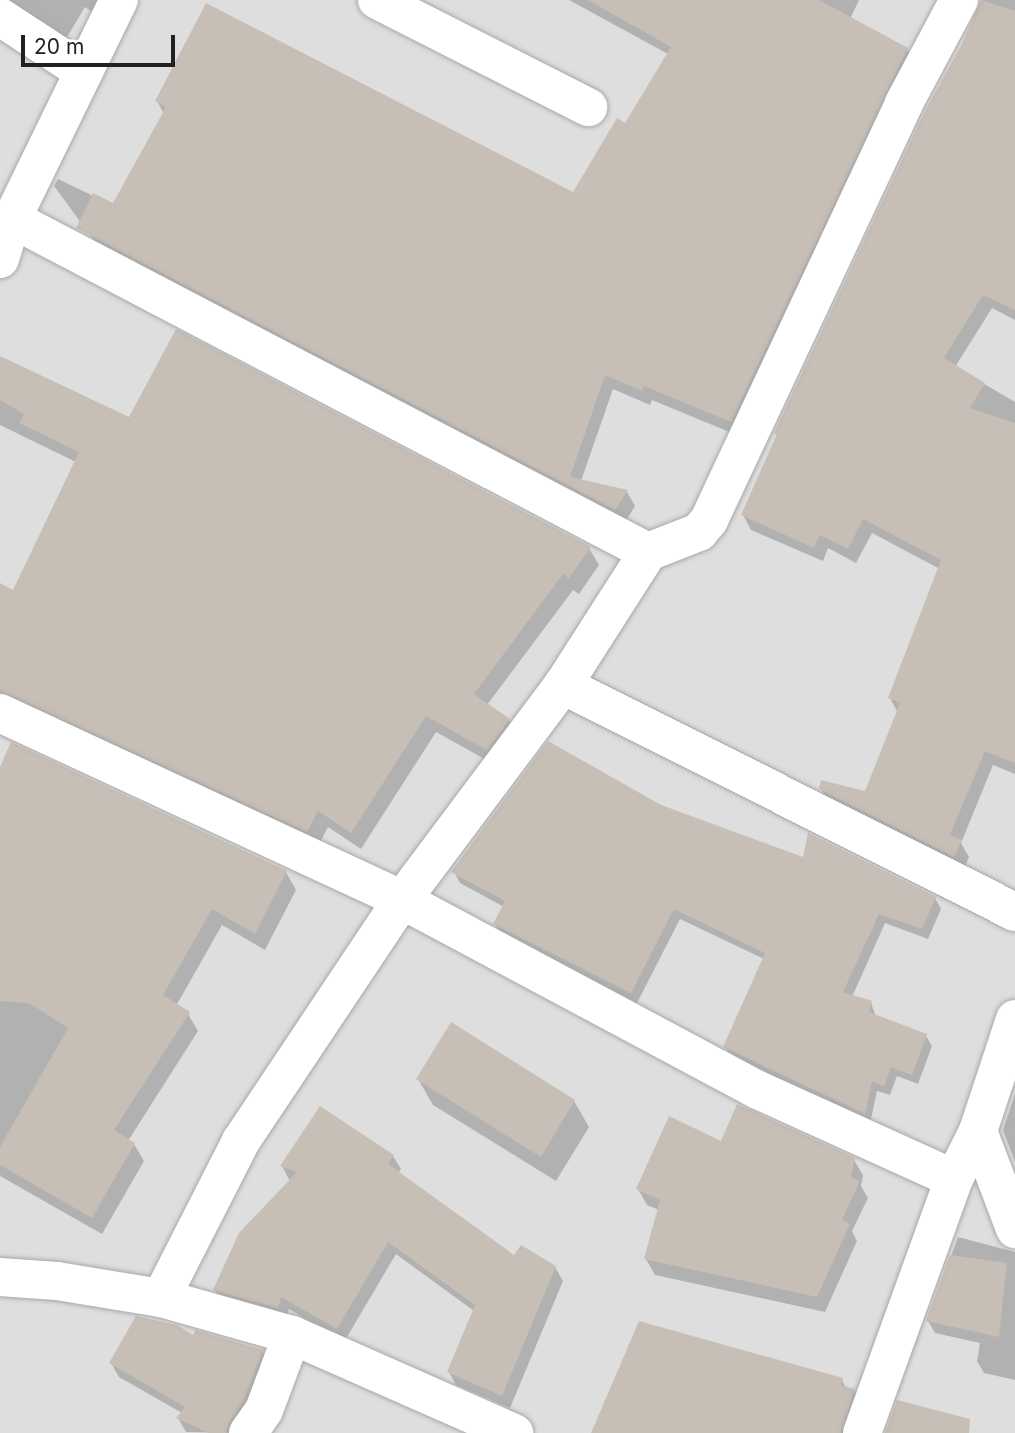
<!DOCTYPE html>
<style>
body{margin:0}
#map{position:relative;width:1015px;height:1433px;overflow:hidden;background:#f2eee7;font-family:Inter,sans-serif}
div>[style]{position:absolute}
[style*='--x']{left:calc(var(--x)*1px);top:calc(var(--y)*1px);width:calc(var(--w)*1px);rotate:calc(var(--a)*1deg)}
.residential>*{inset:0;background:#dfdede}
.shadow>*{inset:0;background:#0003}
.building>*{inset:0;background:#c7beb6}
.roads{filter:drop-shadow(0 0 2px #a8a8a8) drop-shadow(0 0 2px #a8a8a8)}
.minor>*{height:38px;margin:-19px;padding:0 19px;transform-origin:19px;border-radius:19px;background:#fff}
span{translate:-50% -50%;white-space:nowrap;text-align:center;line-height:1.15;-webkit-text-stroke:5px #fff;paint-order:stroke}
.scale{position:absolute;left:21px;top:35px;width:154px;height:32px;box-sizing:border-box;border:4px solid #212121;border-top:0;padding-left:9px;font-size:21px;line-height:24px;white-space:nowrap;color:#212121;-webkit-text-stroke:5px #fff;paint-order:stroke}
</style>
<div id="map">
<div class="residential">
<div style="clip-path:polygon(0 0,1015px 0,1015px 1433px,0 1433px)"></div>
</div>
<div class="shadow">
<div style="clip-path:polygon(0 0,103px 0,95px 14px,85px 7px,63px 44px)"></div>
<div style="clip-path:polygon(569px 0,859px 0,850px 19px,907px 50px,916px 64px,739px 436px,652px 400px,650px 405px,613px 389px,581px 481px,627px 492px,635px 506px,624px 524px,101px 250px,54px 186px,58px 179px,114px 206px,164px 114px,157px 101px,573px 194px,625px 126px,668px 54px)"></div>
<div style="clip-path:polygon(982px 0,1015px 0,1015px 320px,992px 308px,955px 367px,1015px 402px,1015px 774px,993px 765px,961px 843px,969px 857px,963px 871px,830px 804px,821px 789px,866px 793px,898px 713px,890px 698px,940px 569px,872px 533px,856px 563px,828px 548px,823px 561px,751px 530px,743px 515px,778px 437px,776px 433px,980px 11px)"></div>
<div style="clip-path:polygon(0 376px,130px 419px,589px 548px,599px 565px,579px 594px,573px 590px,487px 705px,509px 720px,518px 737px,497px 766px,436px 732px,361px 849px,328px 827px,317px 848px,0 702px,0 614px,14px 592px,76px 462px,0 425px)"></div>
<div style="clip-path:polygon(0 771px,286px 872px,296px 890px,265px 950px,222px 925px,176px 1006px,188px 1014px,198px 1031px,128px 1141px,134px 1144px,144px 1161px,102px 1234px,0 1176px)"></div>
<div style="clip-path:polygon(661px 806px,804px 859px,935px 898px,941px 909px,928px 939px,885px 923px,852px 997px,871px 1003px,876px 1017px,926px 1036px,932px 1046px,918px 1084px,897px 1076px,890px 1095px,877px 1091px,870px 1124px,731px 1057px,725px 1046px,764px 959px,680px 919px,637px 1003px,501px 934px,495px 924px,504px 907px,460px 883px,454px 872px)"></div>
<div style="clip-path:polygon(418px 1079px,574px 1101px,589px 1127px,556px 1181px,433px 1105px)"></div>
<div style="clip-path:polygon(1015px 1094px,1015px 1162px,1003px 1130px)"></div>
<div style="clip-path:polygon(722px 1143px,854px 1160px,863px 1175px,861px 1186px,868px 1198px,852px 1231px,857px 1241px,825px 1312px,655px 1275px,646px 1259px,659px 1210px,647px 1205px,638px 1189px)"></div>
<div style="clip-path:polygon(393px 1156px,401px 1169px,398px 1173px,515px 1258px,555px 1267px,563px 1281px,510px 1408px,456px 1385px,449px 1372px,474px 1311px,396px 1254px,344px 1342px,289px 1309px,285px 1321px,223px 1303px,215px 1290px,290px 1181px,282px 1166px)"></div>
<div style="clip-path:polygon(958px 1237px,1015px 1252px,1015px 1380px,984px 1373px,977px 1361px,980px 1343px,935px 1333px,928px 1321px)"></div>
<div style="clip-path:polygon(194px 1337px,262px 1351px,270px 1365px,239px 1433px,186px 1432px,178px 1418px,182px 1413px,119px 1377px,111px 1363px)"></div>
<div style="clip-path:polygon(842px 1380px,846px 1388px,854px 1390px,862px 1405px,854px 1433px,593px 1433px)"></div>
</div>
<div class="building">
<div style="clip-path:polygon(588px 0,819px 0,908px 48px,731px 422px,644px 386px,642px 391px,605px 375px,570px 477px,628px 490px,615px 510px,76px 228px,93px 193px,113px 203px,166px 107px,155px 101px,206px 3px,573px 192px,617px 118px,625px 123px,671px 47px)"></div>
<div style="clip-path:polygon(981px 0,1015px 11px,1015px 310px,983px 295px,944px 358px,985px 383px,970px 408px,1015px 423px,1015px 763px,985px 751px,950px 835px,962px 840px,954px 857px,819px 789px,821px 780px,865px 791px,900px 703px,888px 698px,941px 560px,863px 519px,848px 549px,820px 535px,814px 548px,741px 515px,777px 434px,774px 433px,924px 113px,962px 44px)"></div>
<div style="clip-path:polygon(176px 329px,591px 547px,569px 578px,563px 574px,474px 694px,510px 719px,487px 750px,426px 716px,351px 833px,318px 811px,307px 832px,0 691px,0 583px,13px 590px,79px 452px,19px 423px,24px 414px,0 400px,0 356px,129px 417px)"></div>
<div style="clip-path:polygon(548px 741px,661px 805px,803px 857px,808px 833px,936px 897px,922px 929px,879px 914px,843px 992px,872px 1001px,869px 1012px,927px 1034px,912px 1075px,891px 1067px,884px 1086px,872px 1081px,865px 1114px,723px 1047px,765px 953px,674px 909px,631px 993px,493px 924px,505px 901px,451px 872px)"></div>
<div style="clip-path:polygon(11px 742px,287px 871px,255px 934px,212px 909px,163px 995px,190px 1012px,114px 1130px,135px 1143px,92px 1218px,0 1165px,0 1147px,68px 1028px,29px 1003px,0 1001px,0 767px)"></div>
<div style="clip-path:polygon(451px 1022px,575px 1100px,541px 1157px,416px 1079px)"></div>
<div style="clip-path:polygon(737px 1104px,855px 1158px,851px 1177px,860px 1181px,842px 1220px,850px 1224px,817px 1297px,644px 1259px,660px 1200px,636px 1189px,669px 1116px,721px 1141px)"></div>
<div style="clip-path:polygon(320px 1106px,394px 1155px,388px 1164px,514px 1255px,521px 1245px,556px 1266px,502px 1396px,447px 1372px,475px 1305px,388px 1242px,337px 1329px,281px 1297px,278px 1308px,213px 1290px,239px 1233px,297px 1172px,280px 1166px)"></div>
<div style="clip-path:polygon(950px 1255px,1007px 1263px,999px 1337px,926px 1321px)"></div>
<div style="clip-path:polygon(136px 1316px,177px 1325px,193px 1335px,195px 1330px,263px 1350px,244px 1400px,230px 1421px,226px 1433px,209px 1433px,176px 1418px,185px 1407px,109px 1363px)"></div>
<div style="clip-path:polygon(639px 1321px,843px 1378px,841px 1385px,855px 1389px,841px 1433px,591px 1433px)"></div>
<div style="clip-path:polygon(897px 1400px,970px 1419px,969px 1433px,885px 1433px)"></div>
</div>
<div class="roads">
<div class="minor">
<div style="--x:377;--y:0;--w:237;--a:26.9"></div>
<div style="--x:0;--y:17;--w:100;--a:33.2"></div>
<div style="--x:12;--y:219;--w:718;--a:27.64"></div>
<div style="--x:0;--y:259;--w:42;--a:-73.3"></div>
<div style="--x:12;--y:219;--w:244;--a:-64"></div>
<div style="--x:563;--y:685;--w:506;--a:26.67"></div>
<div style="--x:0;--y:713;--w:443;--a:24.9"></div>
<div style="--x:402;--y:900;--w:404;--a:28.1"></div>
<div style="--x:758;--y:1090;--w:215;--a:24.4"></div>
<div style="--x:978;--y:1131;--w:105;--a:69.3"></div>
<div style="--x:0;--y:1277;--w:57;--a:4"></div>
<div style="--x:57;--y:1281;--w:105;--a:9.3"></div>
<div style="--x:161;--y:1298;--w:136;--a:15.8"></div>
<div style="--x:292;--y:1335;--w:243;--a:23.8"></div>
<div style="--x:161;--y:1298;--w:176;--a:-63"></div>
<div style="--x:241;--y:1141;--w:290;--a:-56.3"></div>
<div style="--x:402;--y:900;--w:269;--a:-53.2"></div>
<div style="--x:563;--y:685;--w:158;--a:-57.4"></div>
<div style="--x:648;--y:552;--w:55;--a:-21.4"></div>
<div style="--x:699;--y:532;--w:16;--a:-50"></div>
<div style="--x:709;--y:520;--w:460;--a:-64.9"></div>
<div style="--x:904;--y:103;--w:117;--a:-61.9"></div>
<div style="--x:248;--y:1433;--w:28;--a:-55"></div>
<div style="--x:264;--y:1410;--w:80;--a:-69.5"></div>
<div style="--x:862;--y:1433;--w:270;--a:-70.1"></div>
<div style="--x:954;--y:1179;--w:54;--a:-63.4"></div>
<div style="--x:978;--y:1131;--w:118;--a:-71.7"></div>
</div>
</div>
<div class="scale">20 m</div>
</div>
